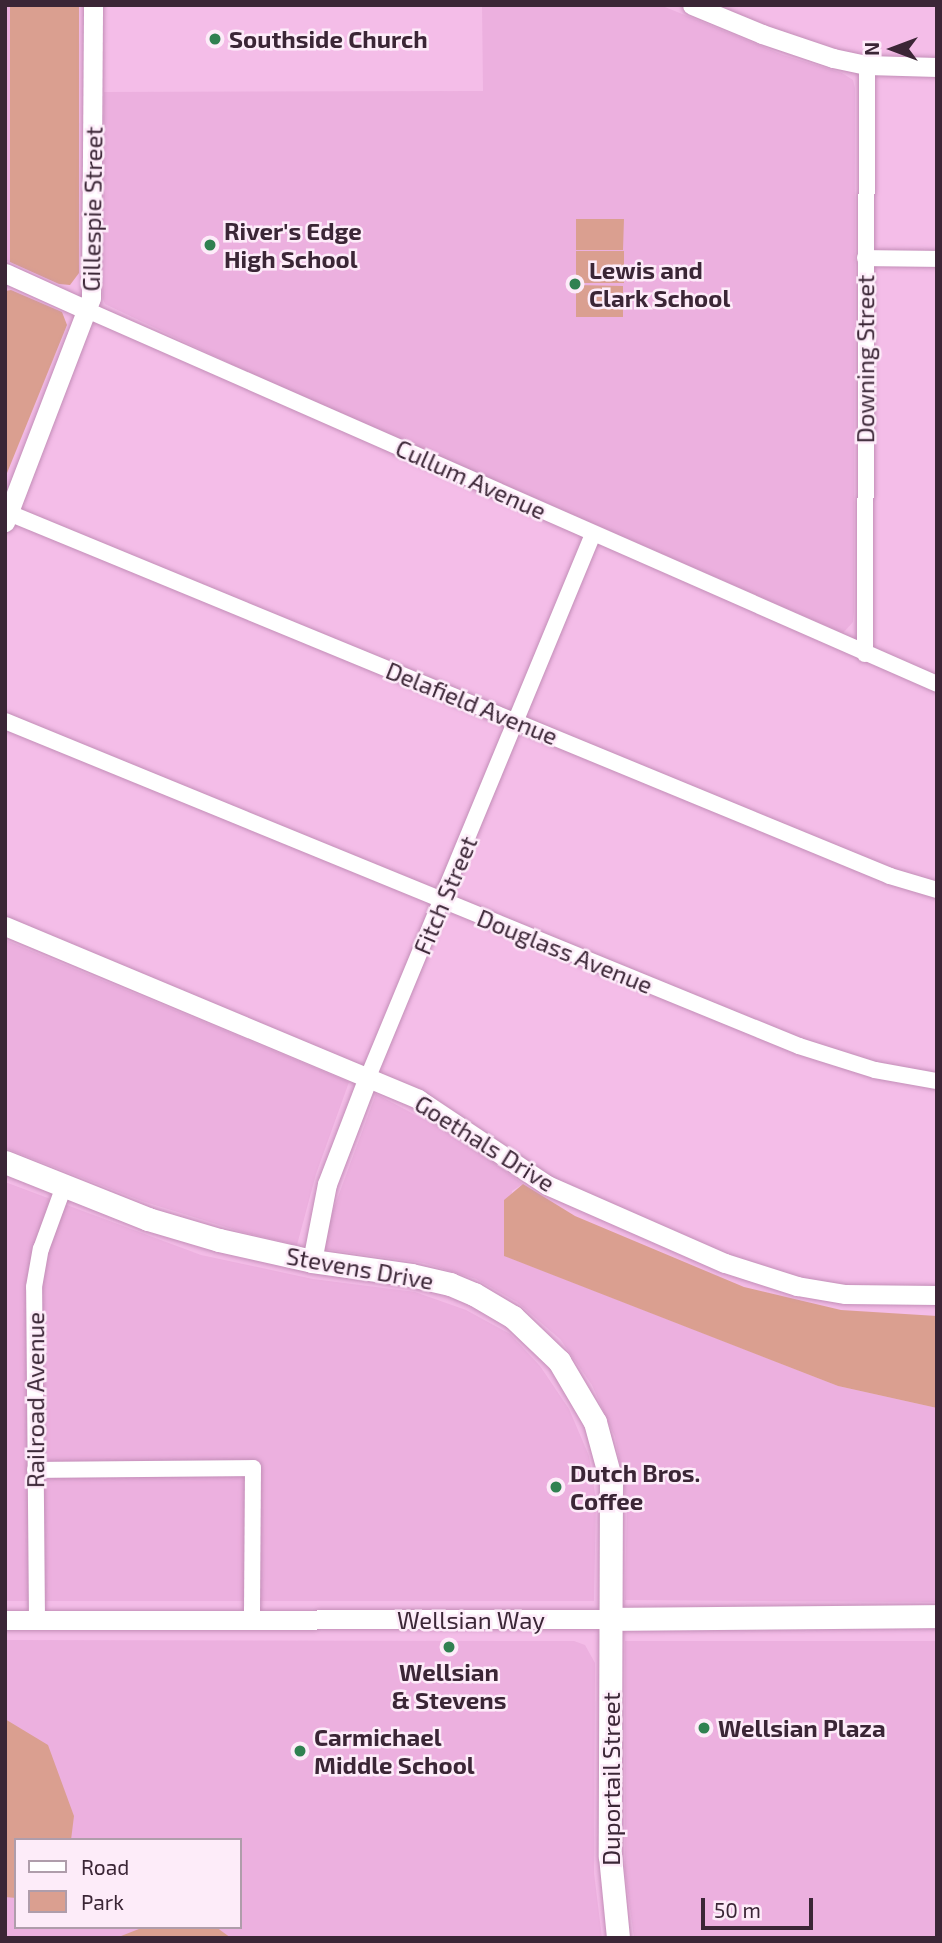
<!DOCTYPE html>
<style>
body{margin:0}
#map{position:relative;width:942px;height:1943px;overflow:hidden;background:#f4bde8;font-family:"Exo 2",sans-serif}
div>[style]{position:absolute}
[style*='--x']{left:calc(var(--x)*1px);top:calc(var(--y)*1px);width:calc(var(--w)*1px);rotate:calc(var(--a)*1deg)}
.built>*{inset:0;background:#ecb0df}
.green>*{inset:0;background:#da9f90}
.roads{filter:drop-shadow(0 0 2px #c28eb7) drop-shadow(0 0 2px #c28eb7)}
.minor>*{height:16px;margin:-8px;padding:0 8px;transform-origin:8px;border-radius:8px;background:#fff}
.tertiary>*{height:19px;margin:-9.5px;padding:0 9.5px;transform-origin:9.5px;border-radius:9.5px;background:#fff}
.secondary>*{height:23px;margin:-11.5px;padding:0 11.5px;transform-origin:11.5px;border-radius:11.5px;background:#fff}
.dots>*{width:19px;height:19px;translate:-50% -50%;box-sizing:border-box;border:4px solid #fdecf9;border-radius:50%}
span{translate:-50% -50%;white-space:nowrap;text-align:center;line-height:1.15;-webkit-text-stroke:5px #fdecf9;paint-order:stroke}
.poi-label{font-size:24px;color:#3b2636;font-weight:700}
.left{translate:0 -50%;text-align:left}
.street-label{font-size:24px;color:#3b2636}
.frame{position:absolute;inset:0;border:7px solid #3b2636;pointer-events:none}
.legend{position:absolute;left:14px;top:1838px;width:228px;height:91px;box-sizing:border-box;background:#fdecf9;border:2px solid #af9dab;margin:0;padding:9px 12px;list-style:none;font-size:21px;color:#3b2636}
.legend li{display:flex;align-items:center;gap:14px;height:35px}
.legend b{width:35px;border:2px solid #af9dab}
.north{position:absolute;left:858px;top:14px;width:70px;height:70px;-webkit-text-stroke:5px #fdecf9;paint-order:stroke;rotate:270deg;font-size:19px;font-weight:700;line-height:28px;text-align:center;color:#3b2636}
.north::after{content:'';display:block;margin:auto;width:24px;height:32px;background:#3b2636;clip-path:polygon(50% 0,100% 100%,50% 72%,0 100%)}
.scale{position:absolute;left:701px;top:1898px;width:112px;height:32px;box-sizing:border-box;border:4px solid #3b2636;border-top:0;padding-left:9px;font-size:21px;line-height:24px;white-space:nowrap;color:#3b2636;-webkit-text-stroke:5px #fdecf9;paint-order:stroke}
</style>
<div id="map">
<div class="built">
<div style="clip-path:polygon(5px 5px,10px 5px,10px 262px,5px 260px)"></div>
<div style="clip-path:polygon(482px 5px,660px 5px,783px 55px,842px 73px,853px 80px,855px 88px,854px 612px,853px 622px,843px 633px,250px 373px,105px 304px,103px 299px,104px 92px,483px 91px)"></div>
<div style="clip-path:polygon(5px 940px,349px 1082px,316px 1174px,297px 1245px,242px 1232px,142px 1201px,5px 1148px)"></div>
<div style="clip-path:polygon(376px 1094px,459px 1138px,523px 1184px,512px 1191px,505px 1256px,838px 1386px,937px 1408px,937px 1602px,625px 1600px,627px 1503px,615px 1437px,592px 1385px,560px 1339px,517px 1302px,476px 1279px,424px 1263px,324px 1249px,328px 1224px)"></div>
<div style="clip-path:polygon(5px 1182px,201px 1255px,313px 1279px,415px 1292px,466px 1310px,510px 1334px,540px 1366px,569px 1409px,589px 1456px,596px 1500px,594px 1601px,5px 1601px)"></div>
<div style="clip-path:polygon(evenodd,5px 1640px,574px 1641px,585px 1645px,595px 1663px,594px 1873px,602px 1938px,5px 1938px,5px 1640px,16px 1840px,240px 1840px,240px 1927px,16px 1927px,16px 1840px)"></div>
<div style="clip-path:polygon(625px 1641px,937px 1641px,937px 1938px,634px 1938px,625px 1871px)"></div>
</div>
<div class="green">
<div style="clip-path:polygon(10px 5px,79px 5px,79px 273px,70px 285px,59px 284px,10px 262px)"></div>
<div style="clip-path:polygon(576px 219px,624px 219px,623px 250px,576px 250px)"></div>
<div style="clip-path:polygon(576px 251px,624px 251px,624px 283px,576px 283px)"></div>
<div style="clip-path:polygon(576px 285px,623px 286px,623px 317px,576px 317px)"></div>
<div style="clip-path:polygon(11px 290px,62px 312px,67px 325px,5px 478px,5px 291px)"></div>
<div style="clip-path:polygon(523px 1184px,575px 1216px,744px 1287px,841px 1310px,937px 1316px,937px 1408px,838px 1386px,504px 1256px,504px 1200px)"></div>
<div style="clip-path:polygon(5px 1719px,48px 1745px,74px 1816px,71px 1840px,16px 1840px,16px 1898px,5px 1897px)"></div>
<div style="clip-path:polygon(144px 1927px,216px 1927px,231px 1938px,116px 1938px)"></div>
</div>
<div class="roads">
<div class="minor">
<div style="--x:865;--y:258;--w:72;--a:0.8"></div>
<div style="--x:89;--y:311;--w:926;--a:23.74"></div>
<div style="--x:9;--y:513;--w:953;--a:22.39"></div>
<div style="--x:890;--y:876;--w:49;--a:16.6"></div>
<div style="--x:865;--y:654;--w:589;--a:-89.81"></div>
<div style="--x:5;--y:721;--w:858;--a:22.26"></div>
<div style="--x:799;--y:1046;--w:80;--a:17.5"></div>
<div style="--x:875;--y:1070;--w:63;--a:10.1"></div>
<div style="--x:368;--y:1077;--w:588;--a:-67.49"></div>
<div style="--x:35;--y:1470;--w:218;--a:-0.5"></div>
<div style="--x:253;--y:1468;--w:152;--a:90.4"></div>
<div style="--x:37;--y:1619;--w:332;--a:-90.5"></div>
<div style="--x:34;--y:1287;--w:39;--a:-80"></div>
<div style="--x:41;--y:1249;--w:67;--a:-69.9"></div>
</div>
<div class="tertiary">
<div style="--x:692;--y:5;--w:76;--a:22.5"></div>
<div style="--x:762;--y:34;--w:75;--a:18.7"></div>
<div style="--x:833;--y:58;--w:35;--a:12"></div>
<div style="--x:867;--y:65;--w:70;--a:1.6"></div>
<div style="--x:5;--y:273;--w:92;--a:24.3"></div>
<div style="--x:5;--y:522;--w:240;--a:-69"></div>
<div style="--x:91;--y:298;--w:293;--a:-89.6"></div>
<div style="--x:5;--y:926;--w:448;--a:22.7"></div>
<div style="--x:418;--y:1099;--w:155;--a:33.7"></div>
<div style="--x:547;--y:1185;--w:194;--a:23.7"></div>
<div style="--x:725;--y:1263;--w:76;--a:17.7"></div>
<div style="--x:797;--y:1286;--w:49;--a:9.5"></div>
<div style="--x:845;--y:1294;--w:92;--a:0.6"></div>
<div style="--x:312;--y:1261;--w:78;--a:-79"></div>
<div style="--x:327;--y:1184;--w:115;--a:-69"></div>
<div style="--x:5;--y:1620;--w:608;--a:-0.09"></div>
</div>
<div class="secondary">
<div style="--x:5;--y:1162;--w:154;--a:21.7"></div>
<div style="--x:148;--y:1219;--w:74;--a:16.5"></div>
<div style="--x:219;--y:1240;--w:95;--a:12.7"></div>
<div style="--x:312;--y:1261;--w:100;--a:8"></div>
<div style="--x:411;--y:1275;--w:40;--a:13"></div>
<div style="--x:450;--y:1284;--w:26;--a:23"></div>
<div style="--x:474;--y:1294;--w:45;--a:30.5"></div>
<div style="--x:513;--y:1317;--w:64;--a:43.7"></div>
<div style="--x:559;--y:1361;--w:71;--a:59.5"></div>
<div style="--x:595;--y:1422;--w:61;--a:74.8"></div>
<div style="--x:611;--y:1481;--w:375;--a:90.2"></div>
<div style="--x:610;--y:1856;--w:82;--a:84.4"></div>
<div style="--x:613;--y:1619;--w:324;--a:-0.5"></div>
</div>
</div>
<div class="dots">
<div style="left:215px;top:39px;background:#308151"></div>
<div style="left:210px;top:245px;background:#308151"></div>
<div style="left:575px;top:284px;background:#308151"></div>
<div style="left:556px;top:1487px;background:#308151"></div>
<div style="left:449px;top:1647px;background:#308151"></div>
<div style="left:704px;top:1728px;background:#308151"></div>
<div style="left:300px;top:1751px;background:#308151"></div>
</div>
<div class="poi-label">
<span class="left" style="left:229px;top:39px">Southside Church</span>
<span class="left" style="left:224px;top:245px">River's Edge<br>High School</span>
<span class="left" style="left:589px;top:284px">Lewis and<br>Clark School</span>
<span class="left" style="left:570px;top:1487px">Dutch Bros.<br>Coffee</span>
<span style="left:449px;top:1686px">Wellsian<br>&amp; Stevens</span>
<span class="left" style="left:718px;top:1728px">Wellsian Plaza</span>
<span class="left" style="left:314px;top:1751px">Carmichael<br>Middle School</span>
</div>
<div class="street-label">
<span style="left:92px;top:209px;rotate:-89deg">Gillespie Street</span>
<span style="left:865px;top:359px;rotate:-90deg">Downing Street</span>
<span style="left:471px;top:479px;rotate:24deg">Cullum Avenue</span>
<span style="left:472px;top:703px;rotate:22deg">Delafield Avenue</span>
<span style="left:445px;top:895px;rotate:-67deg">Fitch Street</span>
<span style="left:565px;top:951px;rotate:22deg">Douglass Avenue</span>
<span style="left:485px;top:1143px;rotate:32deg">Goethals Drive</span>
<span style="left:360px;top:1268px;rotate:10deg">Stevens Drive</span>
<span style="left:35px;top:1400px;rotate:-90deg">Railroad Avenue</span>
<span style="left:471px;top:1620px">Wellsian Way</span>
<span style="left:611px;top:1779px;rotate:-90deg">Duportail Street</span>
</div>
<div class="frame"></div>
<ul class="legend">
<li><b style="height:9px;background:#fff"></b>Road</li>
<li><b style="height:19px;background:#da9f90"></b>Park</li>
</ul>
<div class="north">N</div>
<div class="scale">50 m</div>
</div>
